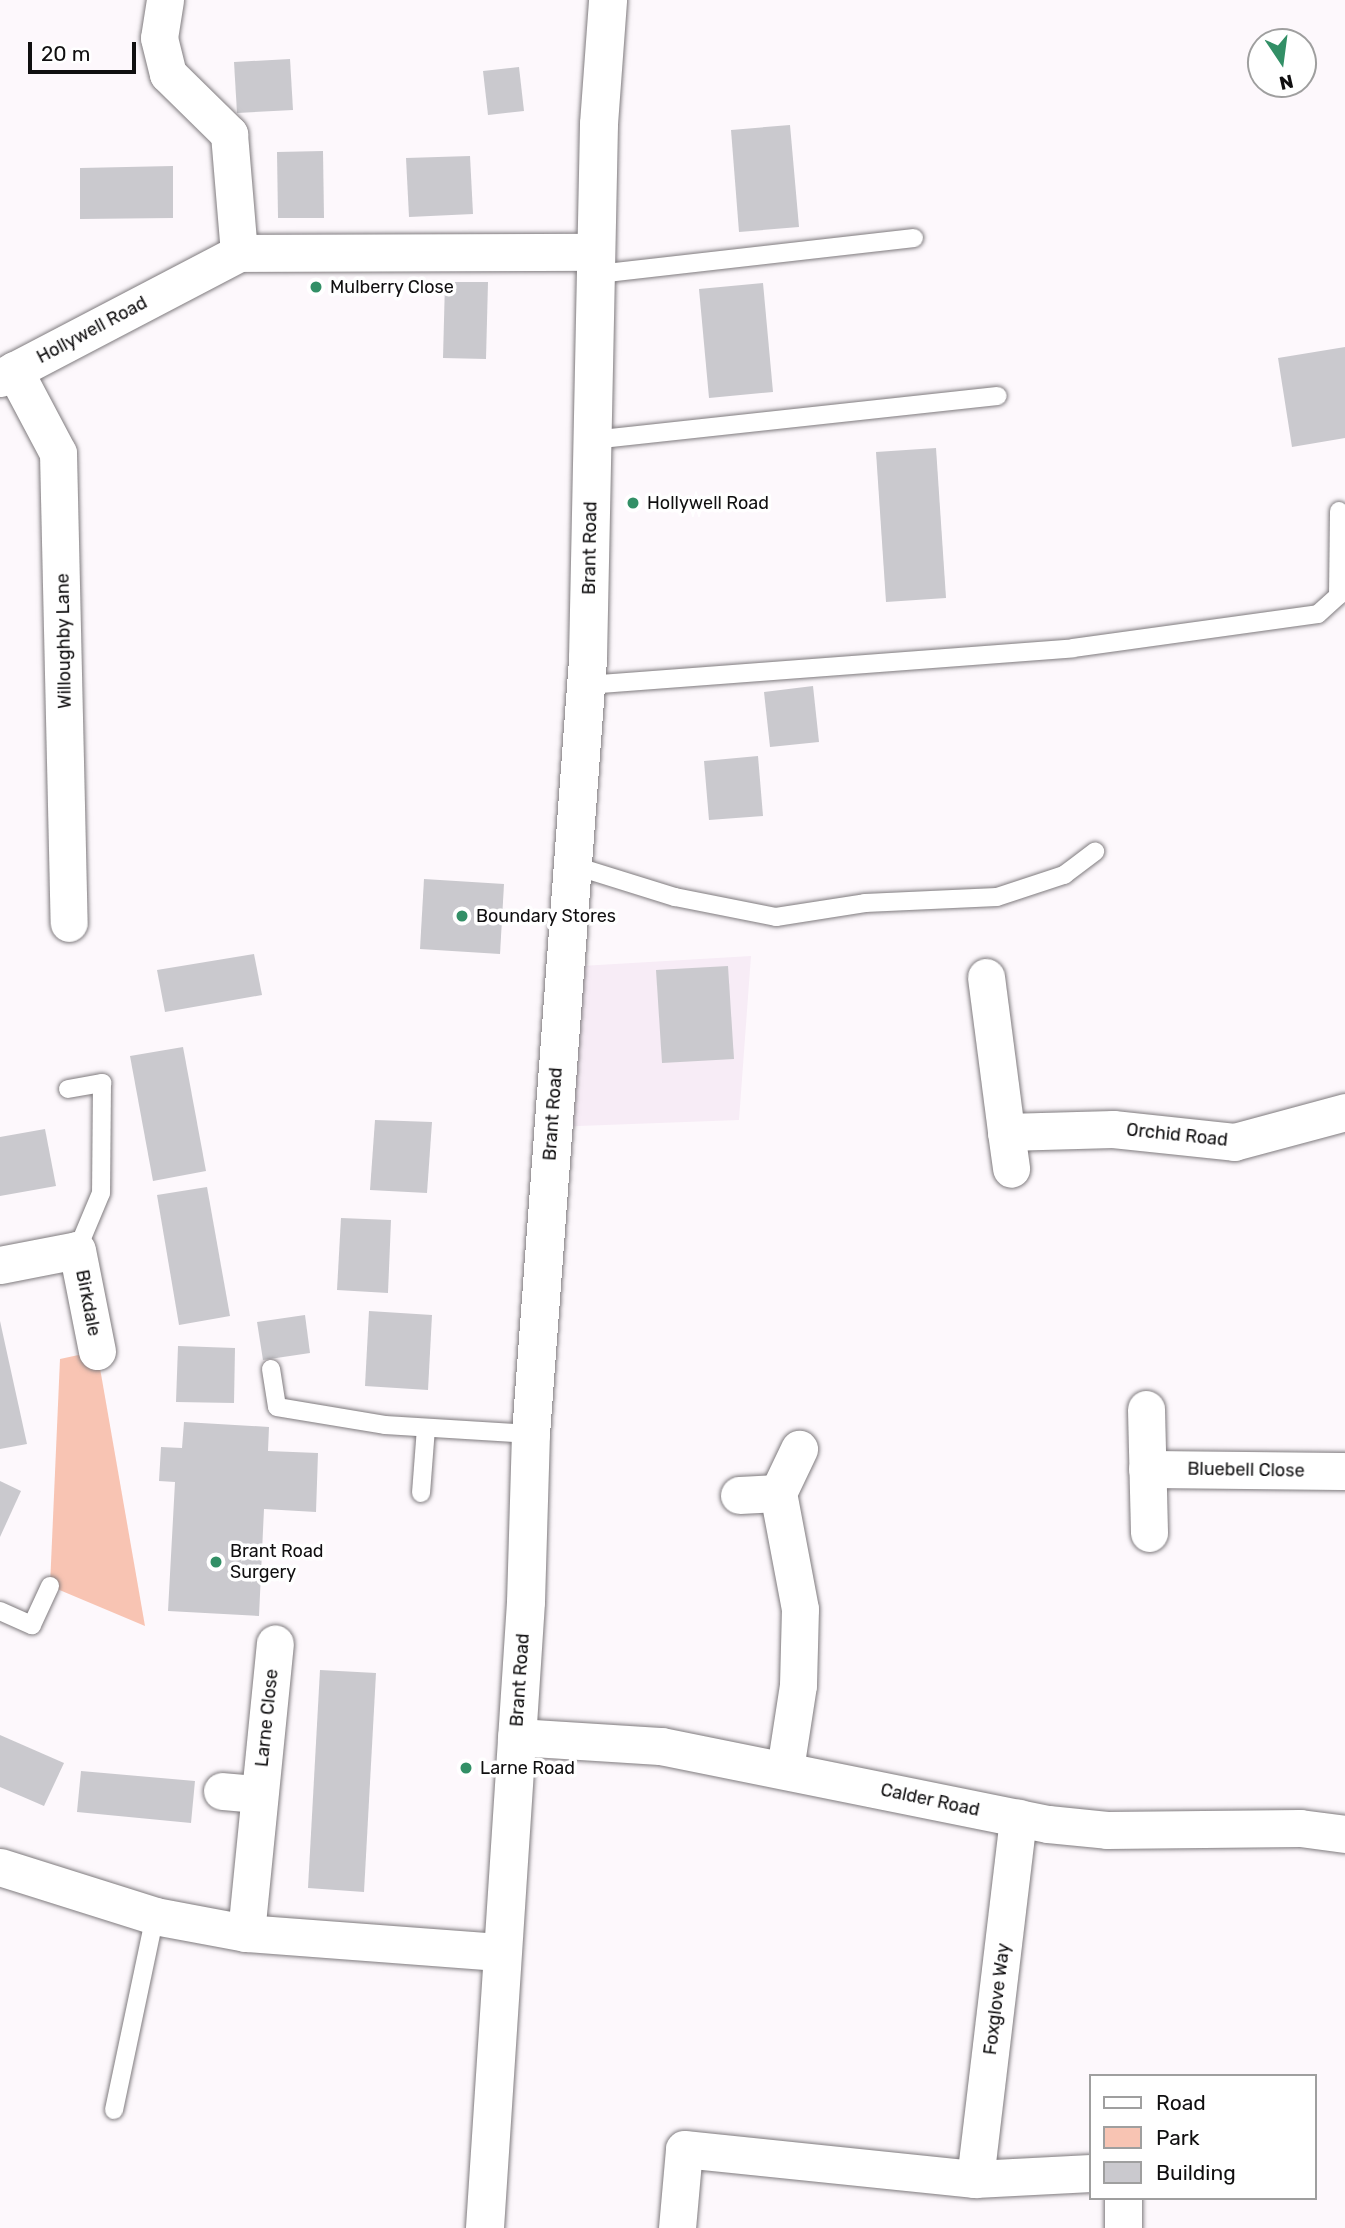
<!DOCTYPE html>
<style>
body{margin:0}
#map{position:relative;width:1345px;height:2228px;overflow:hidden;background:#fdf8fc;font-family:Rubik,sans-serif}
div>[style]{position:absolute}
[style*='--x']{left:calc(var(--x)*1px);top:calc(var(--y)*1px);width:calc(var(--w)*1px);rotate:calc(var(--a)*1deg)}
.built>*{inset:0;background:#f7ecf6}
.green>*{inset:0;background:#f8c4b3}
.building>*{inset:0;background:#cac9ce}
.roads{filter:drop-shadow(0 0 2px #7f7b7e) drop-shadow(0 0 2px #7f7b7e)}
.service>*{height:18px;margin:-9px;padding:0 9px;transform-origin:9px;border-radius:9px;background:#fff}
.minor>*{height:37px;margin:-18.5px;padding:0 18.5px;transform-origin:18.5px;border-radius:18.5px;background:#fff}
.tertiary>*{height:38px;margin:-19px;padding:0 19px;transform-origin:19px;border-radius:19px;background:#fff}
.dots>*{width:19px;height:19px;translate:-50% -50%;box-sizing:border-box;border:4px solid #fff;border-radius:50%}
span{translate:-50% -50%;white-space:nowrap;text-align:center;line-height:1.15;-webkit-text-stroke:7px #fff;paint-order:stroke}
.poi-label{font-size:18px;color:#100f10}
.left{translate:0 -50%;text-align:left}
.street-label{font-size:18px;color:#100f10}
.legend{position:absolute;left:1089px;top:2074px;width:228px;height:126px;box-sizing:border-box;background:#fff;border:2px solid #9f9f9f;margin:0;padding:9px 12px;list-style:none;font-size:21px;color:#100f10}
.legend li{display:flex;align-items:center;gap:14px;height:35px}
.legend b{width:35px;border:2px solid #9f9f9f}
.north{position:absolute;left:1247px;top:28px;width:70px;height:70px;box-sizing:border-box;background:#fff;border:2px solid #9f9f9f;border-radius:50%;rotate:167deg;font-size:19px;font-weight:700;line-height:28px;text-align:center;color:#100f10}
.north::after{content:'';display:block;margin:auto;width:24px;height:32px;background:#328f66;clip-path:polygon(50% 0,100% 100%,50% 72%,0 100%)}
.scale{position:absolute;left:28px;top:42px;width:108px;height:32px;box-sizing:border-box;border:4px solid #100f10;border-top:0;padding-left:9px;font-size:21px;line-height:24px;white-space:nowrap;color:#100f10;-webkit-text-stroke:5px #fff;paint-order:stroke}
</style>
<div id="map">
<div class="built">
<div style="clip-path:polygon(751px 956px,739px 1120px,552px 1127px,564px 967px)"></div>
</div>
<div class="green">
<div style="clip-path:polygon(97px 1351px,145px 1626px,50px 1586px,60px 1359px)"></div>
</div>
<div class="building">
<div style="clip-path:polygon(290px 59px,293px 110px,237px 113px,234px 62px)"></div>
<div style="clip-path:polygon(519px 67px,524px 111px,488px 115px,483px 71px)"></div>
<div style="clip-path:polygon(790px 125px,799px 227px,739px 232px,731px 130px)"></div>
<div style="clip-path:polygon(323px 151px,324px 218px,278px 218px,277px 152px)"></div>
<div style="clip-path:polygon(470px 156px,473px 214px,409px 217px,406px 158px)"></div>
<div style="clip-path:polygon(173px 166px,173px 218px,80px 219px,80px 168px)"></div>
<div style="clip-path:polygon(445px 282px,488px 282px,486px 359px,443px 358px)"></div>
<div style="clip-path:polygon(763px 283px,773px 392px,709px 398px,699px 289px)"></div>
<div style="clip-path:polygon(1345px 347px,1345px 438px,1292px 447px,1278px 358px)"></div>
<div style="clip-path:polygon(936px 448px,946px 598px,886px 602px,876px 452px)"></div>
<div style="clip-path:polygon(813px 686px,819px 742px,770px 747px,764px 692px)"></div>
<div style="clip-path:polygon(758px 756px,763px 816px,709px 820px,704px 761px)"></div>
<div style="clip-path:polygon(424px 879px,504px 884px,500px 954px,420px 949px)"></div>
<div style="clip-path:polygon(254px 954px,262px 995px,165px 1012px,157px 970px)"></div>
<div style="clip-path:polygon(728px 966px,734px 1059px,662px 1063px,656px 970px)"></div>
<div style="clip-path:polygon(183px 1047px,206px 1171px,153px 1181px,130px 1056px)"></div>
<div style="clip-path:polygon(375px 1120px,432px 1122px,427px 1193px,370px 1190px)"></div>
<div style="clip-path:polygon(45px 1129px,56px 1186px,0 1196px,0 1137px)"></div>
<div style="clip-path:polygon(207px 1187px,230px 1316px,179px 1325px,157px 1195px)"></div>
<div style="clip-path:polygon(341px 1218px,391px 1220px,388px 1293px,337px 1290px)"></div>
<div style="clip-path:polygon(369px 1311px,432px 1315px,428px 1390px,365px 1386px)"></div>
<div style="clip-path:polygon(305px 1315px,310px 1353px,263px 1360px,257px 1322px)"></div>
<div style="clip-path:polygon(0 1321px,27px 1444px,0 1449px)"></div>
<div style="clip-path:polygon(178px 1346px,235px 1348px,234px 1403px,176px 1402px)"></div>
<div style="clip-path:polygon(184px 1422px,269px 1427px,268px 1451px,318px 1453px,316px 1512px,264px 1509px,259px 1616px,168px 1611px,175px 1482px,159px 1481px,161px 1447px,182px 1448px)"></div>
<div style="clip-path:polygon(0 1481px,21px 1491px,0 1537px)"></div>
<div style="clip-path:polygon(320px 1670px,376px 1673px,364px 1892px,308px 1888px)"></div>
<div style="clip-path:polygon(0 1735px,64px 1763px,44px 1806px,0 1787px)"></div>
<div style="clip-path:polygon(81px 1771px,195px 1781px,191px 1823px,77px 1812px)"></div>
</div>
<div class="roads">
<div class="service">
<div style="--x:598;--y:274;--w:318;--a:-6.5"></div>
<div style="--x:592;--y:440;--w:408;--a:-6.2"></div>
<div style="--x:586;--y:685;--w:488;--a:-4.3"></div>
<div style="--x:1073;--y:648;--w:247;--a:-7.9"></div>
<div style="--x:1318;--y:614;--w:27;--a:-42"></div>
<div style="--x:1338;--y:596;--w:85;--a:-89.3"></div>
<div style="--x:572;--y:865;--w:108;--a:17.3"></div>
<div style="--x:675;--y:897;--w:103;--a:11.2"></div>
<div style="--x:776;--y:917;--w:90;--a:-8.9"></div>
<div style="--x:865;--y:903;--w:132;--a:-2.6"></div>
<div style="--x:997;--y:897;--w:71;--a:-18.2"></div>
<div style="--x:1064;--y:875;--w:39;--a:-37"></div>
<div style="--x:68;--y:1089;--w:35;--a:-10"></div>
<div style="--x:102;--y:1083;--w:110;--a:90.5"></div>
<div style="--x:101;--y:1193;--w:62;--a:112.8"></div>
<div style="--x:271;--y:1369;--w:38;--a:81"></div>
<div style="--x:277;--y:1407;--w:109;--a:9.5"></div>
<div style="--x:385;--y:1425;--w:146;--a:3.5"></div>
<div style="--x:421;--y:1493;--w:65;--a:-85.6"></div>
<div style="--x:0;--y:1611;--w:35;--a:24"></div>
<div style="--x:32;--y:1625;--w:43;--a:-65.2"></div>
<div style="--x:114;--y:2110;--w:198;--a:-78.1"></div>
</div>
<div class="minor">
<div style="--x:165;--y:0;--w:38;--a:99"></div>
<div style="--x:159;--y:38;--w:37;--a:76"></div>
<div style="--x:168;--y:74;--w:86;--a:44.5"></div>
<div style="--x:229;--y:134;--w:119;--a:85.2"></div>
<div style="--x:14;--y:370;--w:94;--a:62.1"></div>
<div style="--x:58;--y:453;--w:470;--a:88.7"></div>
<div style="--x:0;--y:378;--w:270;--a:-27.6"></div>
<div style="--x:239;--y:253;--w:357;--a:-0.2"></div>
<div style="--x:986;--y:977;--w:156;--a:82.6"></div>
<div style="--x:1006;--y:1132;--w:107;--a:-1.6"></div>
<div style="--x:1113;--y:1129;--w:122;--a:6.1"></div>
<div style="--x:1234;--y:1142;--w:115;--a:-15.1"></div>
<div style="--x:1006;--y:1132;--w:37;--a:82"></div>
<div style="--x:0;--y:1265;--w:78;--a:-11"></div>
<div style="--x:77;--y:1250;--w:103;--a:78.8"></div>
<div style="--x:1146;--y:1409;--w:124;--a:88.6"></div>
<div style="--x:1147;--y:1469;--w:198;--a:0.6"></div>
<div style="--x:739;--y:1495;--w:39;--a:-3"></div>
<div style="--x:516;--y:1737;--w:145;--a:3.6"></div>
<div style="--x:661;--y:1746;--w:395;--a:11.4"></div>
<div style="--x:1048;--y:1824;--w:59;--a:5.8"></div>
<div style="--x:1107;--y:1830;--w:193;--a:-0.6"></div>
<div style="--x:1300;--y:1828;--w:45;--a:7.6"></div>
<div style="--x:785;--y:1769;--w:85;--a:-81.2"></div>
<div style="--x:798;--y:1685;--w:76;--a:-88.5"></div>
<div style="--x:800;--y:1609;--w:118;--a:-100.7"></div>
<div style="--x:778;--y:1493;--w:49;--a:-64.5"></div>
<div style="--x:222;--y:1791;--w:37;--a:5"></div>
<div style="--x:0;--y:1867;--w:163;--a:17.5"></div>
<div style="--x:155;--y:1916;--w:93;--a:10.6"></div>
<div style="--x:246;--y:1933;--w:255;--a:4.3"></div>
<div style="--x:246;--y:1933;--w:291;--a:-84.3"></div>
<div style="--x:975;--y:2179;--w:364;--a:-83.2"></div>
<div style="--x:677;--y:2228;--w:79;--a:-84.9"></div>
<div style="--x:684;--y:2149;--w:293;--a:5.9"></div>
<div style="--x:975;--y:2179;--w:116;--a:-3"></div>
<div style="--x:1123;--y:2228;--w:30;--a:-90"></div>
</div>
<div class="tertiary">
<div style="--x:485;--y:2228;--w:627;--a:-86.25"></div>
<div style="--x:526;--y:1602;--w:168;--a:-88.3"></div>
<div style="--x:531;--y:1434;--w:777;--a:-85.79"></div>
<div style="--x:588;--y:659;--w:535;--a:-88.82"></div>
<div style="--x:599;--y:124;--w:124;--a:-85.8"></div>
</div>
</div>
<div class="dots">
<div style="left:316px;top:287px;background:#328f66"></div>
<div style="left:633px;top:503px;background:#328f66"></div>
<div style="left:462px;top:916px;background:#328f66"></div>
<div style="left:216px;top:1562px;background:#328f66"></div>
<div style="left:466px;top:1768px;background:#328f66"></div>
</div>
<div class="poi-label">
<span class="left" style="left:330px;top:287px">Mulberry Close</span>
<span class="left" style="left:647px;top:503px">Hollywell Road</span>
<span class="left" style="left:476px;top:916px">Boundary Stores</span>
<span class="left" style="left:230px;top:1562px">Brant Road<br>Surgery</span>
<span class="left" style="left:480px;top:1768px">Larne Road</span>
</div>
<div class="street-label">
<span style="left:92px;top:330px;rotate:-28deg">Hollywell Road</span>
<span style="left:590px;top:548px;rotate:-89deg">Brant Road</span>
<span style="left:64px;top:641px;rotate:-91deg">Willoughby Lane</span>
<span style="left:553px;top:1114px;rotate:-86deg">Brant Road</span>
<span style="left:1177px;top:1135px;rotate:6deg">Orchid Road</span>
<span style="left:88px;top:1303px;rotate:79deg">Birkdale</span>
<span style="left:1246px;top:1470px;rotate:1deg">Bluebell Close</span>
<span style="left:520px;top:1680px;rotate:-86deg">Brant Road</span>
<span style="left:267px;top:1718px;rotate:-84deg">Larne Close</span>
<span style="left:930px;top:1800px;rotate:12deg">Calder Road</span>
<span style="left:997px;top:1999px;rotate:-83deg">Foxglove Way</span>
</div>
<ul class="legend">
<li><b style="height:9px;background:#fff"></b>Road</li>
<li><b style="height:19px;background:#f8c4b3"></b>Park</li>
<li><b style="height:19px;background:#cac9ce"></b>Building</li>
</ul>
<div class="north">N</div>
<div class="scale">20 m</div>
</div>
